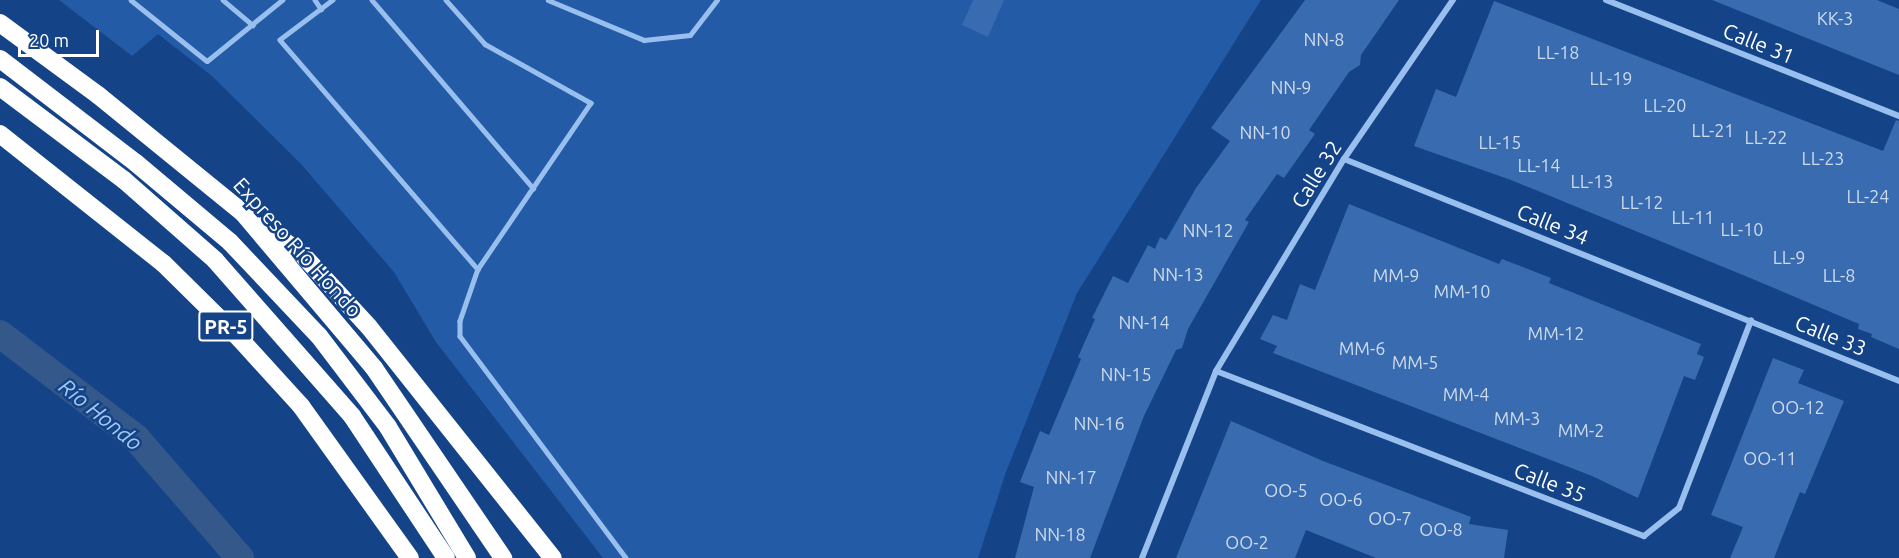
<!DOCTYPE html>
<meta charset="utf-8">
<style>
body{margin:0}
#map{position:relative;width:1899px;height:558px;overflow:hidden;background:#144487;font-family:Ubuntu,sans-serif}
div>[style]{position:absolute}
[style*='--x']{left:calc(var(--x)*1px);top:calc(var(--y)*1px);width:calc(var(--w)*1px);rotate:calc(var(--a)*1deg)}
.green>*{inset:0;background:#235ba6}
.canal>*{height:28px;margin:-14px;padding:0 14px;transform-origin:14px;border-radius:14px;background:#34588a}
.building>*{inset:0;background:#386bb0}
.lane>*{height:4.5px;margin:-2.25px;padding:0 2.25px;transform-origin:2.25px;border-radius:2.25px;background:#99bfef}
.street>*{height:6px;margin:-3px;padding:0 3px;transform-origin:3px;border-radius:3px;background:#99bfef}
.highway>*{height:18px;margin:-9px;padding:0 9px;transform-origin:9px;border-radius:9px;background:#fff}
span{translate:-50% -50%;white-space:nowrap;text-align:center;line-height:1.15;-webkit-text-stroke:5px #144487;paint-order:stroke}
.number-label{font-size:18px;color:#cddaeb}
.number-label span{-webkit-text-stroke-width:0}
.shield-label span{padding:2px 4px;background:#144487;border:2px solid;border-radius:4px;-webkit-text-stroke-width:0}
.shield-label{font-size:20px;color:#fff;font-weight:700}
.street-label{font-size:21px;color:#fff}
.water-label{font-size:22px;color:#a5c9f7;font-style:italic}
.scale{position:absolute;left:18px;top:30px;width:81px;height:27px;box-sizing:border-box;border:3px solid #fff;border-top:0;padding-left:8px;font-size:18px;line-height:21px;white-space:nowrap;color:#fff;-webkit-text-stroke:4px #144487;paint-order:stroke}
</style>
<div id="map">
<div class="green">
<div style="clip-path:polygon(59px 0,1261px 0,1077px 293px,1006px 472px,978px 558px,603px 558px,436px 342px,394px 272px,301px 164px,212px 76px,158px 34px,132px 56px)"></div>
</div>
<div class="canal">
<div style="--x:0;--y:334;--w:171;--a:37.4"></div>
<div style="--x:136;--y:438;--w:159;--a:49.1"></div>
</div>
<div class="building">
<div style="clip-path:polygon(973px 0,1004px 0,988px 37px,962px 25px)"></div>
<div style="clip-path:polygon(1305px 0,1399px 0,1361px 55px,1360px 65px,1349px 72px,1309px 130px,1315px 134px,1284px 178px,1277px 174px,1245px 220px,1249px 222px,1188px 329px,1182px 348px,1176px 350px,1144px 416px,1090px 558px,1015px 558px,1034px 487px,1020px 482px,1040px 431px,1049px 435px,1081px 359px,1078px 357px,1095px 319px,1092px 318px,1113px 276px,1128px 283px,1148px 245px,1155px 249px,1160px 237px,1166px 240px,1196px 188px,1230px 141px,1211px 128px)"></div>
<div style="clip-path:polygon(1712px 0,1877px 0,1899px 9px,1899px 75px)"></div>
<div style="clip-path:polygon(1494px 1px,1883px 151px,1896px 120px,1899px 121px,1899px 349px,1871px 337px,1872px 334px,1858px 329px,1859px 324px,1755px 280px,1511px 180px,1414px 146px,1436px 89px,1456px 97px)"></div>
<div style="clip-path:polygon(1349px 204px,1499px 264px,1502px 259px,1551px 278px,1549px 283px,1701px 344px,1697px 354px,1704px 357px,1695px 380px,1684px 376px,1638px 498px,1592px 476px,1273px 353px,1277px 346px,1260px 339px,1273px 315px,1287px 320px,1300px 284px,1315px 290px)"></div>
<div style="clip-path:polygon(1773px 358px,1804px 370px,1798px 383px,1844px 401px,1805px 494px,1800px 492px,1774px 558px,1730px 558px,1743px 527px,1711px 515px)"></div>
<div style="clip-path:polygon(1231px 421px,1323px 461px,1471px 517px,1469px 524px,1508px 530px,1504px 558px,1376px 558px,1306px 530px,1295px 558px,1176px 558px)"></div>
</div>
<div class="lane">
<div style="--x:131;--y:0;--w:97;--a:38.8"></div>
<div style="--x:207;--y:61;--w:97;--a:-39.1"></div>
<div style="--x:223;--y:0;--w:39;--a:40"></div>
<div style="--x:315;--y:0;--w:11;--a:56"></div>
<div style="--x:333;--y:0;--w:66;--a:143"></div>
<div style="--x:280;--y:40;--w:303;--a:49.2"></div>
<div style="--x:372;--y:0;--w:248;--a:49.4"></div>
<div style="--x:446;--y:0;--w:59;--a:48.4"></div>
<div style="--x:485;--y:44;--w:121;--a:29.1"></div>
<div style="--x:591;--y:103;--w:201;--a:124.2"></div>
<div style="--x:478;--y:269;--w:55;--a:109.1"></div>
<div style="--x:460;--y:321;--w:15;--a:90"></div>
<div style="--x:460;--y:336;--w:277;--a:53.2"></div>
<div style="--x:548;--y:0;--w:104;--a:22.6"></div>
<div style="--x:644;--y:40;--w:46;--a:-6.2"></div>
<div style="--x:690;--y:35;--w:44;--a:-52.4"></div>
</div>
<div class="street">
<div style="--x:1606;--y:0;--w:315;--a:21.6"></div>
<div style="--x:1344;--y:159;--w:598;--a:21.8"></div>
<div style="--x:1216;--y:371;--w:459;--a:21.1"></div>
<div style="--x:1644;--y:536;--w:45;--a:-38.7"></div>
<div style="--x:1679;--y:508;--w:201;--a:-69"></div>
<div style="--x:1142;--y:558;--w:201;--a:-68.4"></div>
<div style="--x:1216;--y:371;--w:248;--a:-58.9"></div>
<div style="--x:1344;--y:159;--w:193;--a:-55.6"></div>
</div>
<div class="highway">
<div style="--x:0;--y:23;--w:122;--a:36.3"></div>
<div style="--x:98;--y:95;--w:187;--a:39.1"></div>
<div style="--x:243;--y:213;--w:203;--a:49.8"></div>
<div style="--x:374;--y:368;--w:230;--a:55.8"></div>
<div style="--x:0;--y:59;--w:171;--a:37.4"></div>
<div style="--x:136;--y:163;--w:123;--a:40"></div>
<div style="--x:230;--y:242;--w:129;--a:46.6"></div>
<div style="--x:319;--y:336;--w:114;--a:52.8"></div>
<div style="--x:388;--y:427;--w:153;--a:58.9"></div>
<div style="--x:0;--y:87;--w:155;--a:36.9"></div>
<div style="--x:124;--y:180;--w:121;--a:41.3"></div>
<div style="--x:215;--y:260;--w:208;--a:48.7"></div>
<div style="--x:352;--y:416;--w:170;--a:56.5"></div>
<div style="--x:0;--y:134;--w:208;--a:38.4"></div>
<div style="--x:163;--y:263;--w:108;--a:44.6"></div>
<div style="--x:240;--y:339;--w:91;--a:47.7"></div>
<div style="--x:301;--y:406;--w:187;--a:54.4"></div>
<div style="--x:262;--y:226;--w:47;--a:34.7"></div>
<div style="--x:301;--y:253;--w:100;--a:47.4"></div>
<div style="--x:369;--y:327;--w:295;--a:51.5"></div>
</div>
<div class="number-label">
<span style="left:1835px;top:18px">KK-3</span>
<span style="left:1324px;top:39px">NN-8</span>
<span style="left:1558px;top:52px">LL-18</span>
<span style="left:1611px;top:78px">LL-19</span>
<span style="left:1291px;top:87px">NN-9</span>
<span style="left:1665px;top:105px">LL-20</span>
<span style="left:1713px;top:130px">LL-21</span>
<span style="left:1265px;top:132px">NN-10</span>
<span style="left:1766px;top:137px">LL-22</span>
<span style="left:1500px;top:142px">LL-15</span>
<span style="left:1823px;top:158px">LL-23</span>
<span style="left:1539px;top:165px">LL-14</span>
<span style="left:1592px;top:181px">LL-13</span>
<span style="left:1868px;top:196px">LL-24</span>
<span style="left:1642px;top:202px">LL-12</span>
<span style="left:1693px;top:217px">LL-11</span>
<span style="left:1742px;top:229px">LL-10</span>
<span style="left:1208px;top:230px">NN-12</span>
<span style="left:1789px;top:257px">LL-9</span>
<span style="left:1178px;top:274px">NN-13</span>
<span style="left:1396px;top:275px">MM-9</span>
<span style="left:1839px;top:275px">LL-8</span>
<span style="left:1462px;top:291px">MM-10</span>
<span style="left:1144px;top:322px">NN-14</span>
<span style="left:1556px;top:333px">MM-12</span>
<span style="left:1362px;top:348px">MM-6</span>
<span style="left:1415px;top:362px">MM-5</span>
<span style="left:1126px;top:374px">NN-15</span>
<span style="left:1466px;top:394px">MM-4</span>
<span style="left:1798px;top:407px">OO-12</span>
<span style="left:1517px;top:418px">MM-3</span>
<span style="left:1099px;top:423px">NN-16</span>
<span style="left:1581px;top:430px">MM-2</span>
<span style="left:1770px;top:458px">OO-11</span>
<span style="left:1071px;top:477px">NN-17</span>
<span style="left:1286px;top:490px">OO-5</span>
<span style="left:1341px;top:499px">OO-6</span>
<span style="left:1390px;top:518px">OO-7</span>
<span style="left:1441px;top:529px">OO-8</span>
<span style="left:1060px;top:534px">NN-18</span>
<span style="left:1247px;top:542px">OO-2</span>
</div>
<div class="shield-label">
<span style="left:226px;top:326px">PR-5</span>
</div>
<div class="street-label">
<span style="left:1759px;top:43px;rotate:22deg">Calle 31</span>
<span style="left:1316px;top:174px;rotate:-58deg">Calle 32</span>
<span style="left:1553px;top:224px;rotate:22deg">Calle 34</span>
<span style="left:298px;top:247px;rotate:48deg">Expreso Río Hondo</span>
<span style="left:1831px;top:335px;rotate:22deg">Calle 33</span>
<span style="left:1550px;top:482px;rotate:21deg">Calle 35</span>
</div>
<div class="water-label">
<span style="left:101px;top:414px;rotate:39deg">Río Hondo</span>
</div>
<div class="scale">20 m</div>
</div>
